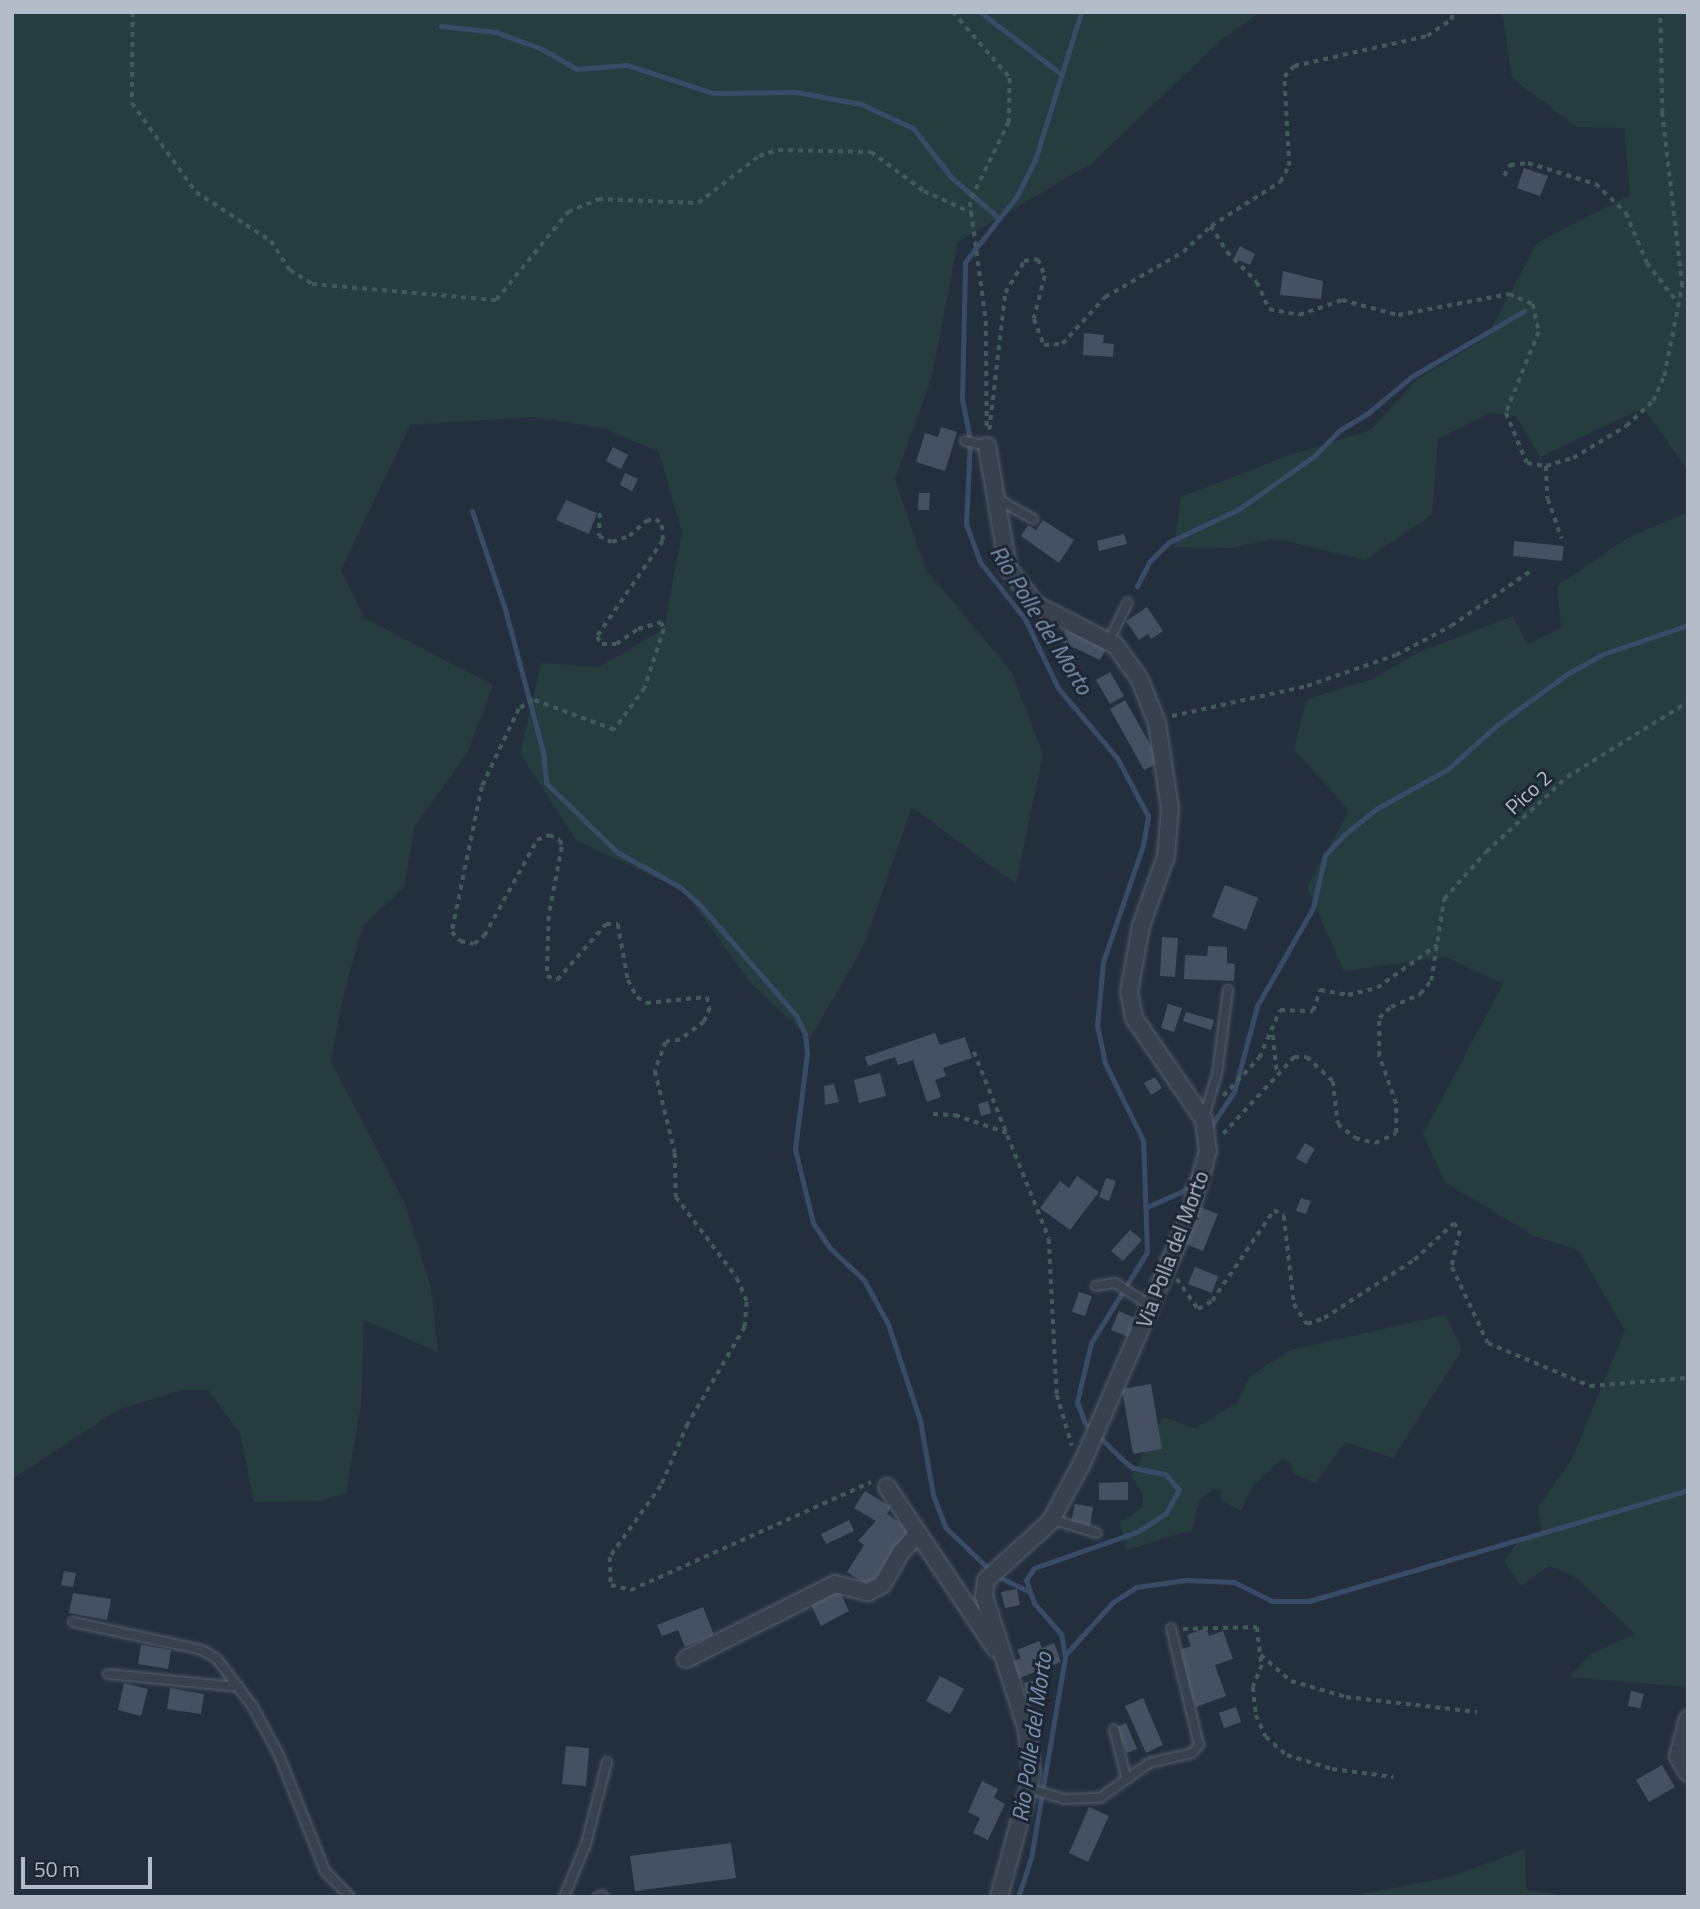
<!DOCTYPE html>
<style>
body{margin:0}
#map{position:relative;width:1700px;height:1909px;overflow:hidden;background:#242f3e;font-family:"Titillium Web",sans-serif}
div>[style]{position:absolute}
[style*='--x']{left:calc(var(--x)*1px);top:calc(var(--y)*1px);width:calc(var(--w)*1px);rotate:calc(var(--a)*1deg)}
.green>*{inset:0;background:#263c3f}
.stream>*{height:5px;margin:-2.5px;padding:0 2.5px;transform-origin:2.5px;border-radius:2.5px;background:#394c67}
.building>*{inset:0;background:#455162}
.path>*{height:3.5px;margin-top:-1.75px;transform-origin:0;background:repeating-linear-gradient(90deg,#44595c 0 5px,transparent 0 10px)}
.roads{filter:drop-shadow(0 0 2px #565f6c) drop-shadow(0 0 2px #565f6c)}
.lane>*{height:8px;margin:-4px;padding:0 4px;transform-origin:4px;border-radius:4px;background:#38414e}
.street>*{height:16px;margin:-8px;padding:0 8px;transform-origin:8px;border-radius:8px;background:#38414e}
span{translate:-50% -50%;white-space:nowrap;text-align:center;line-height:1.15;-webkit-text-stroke:6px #1d2633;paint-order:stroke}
.street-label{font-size:21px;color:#b4bcc9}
.water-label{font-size:23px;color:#7c92b1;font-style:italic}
.frame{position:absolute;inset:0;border:14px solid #b4bcc9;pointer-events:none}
.scale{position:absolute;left:21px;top:1857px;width:131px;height:32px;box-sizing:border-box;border:4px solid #b4bcc9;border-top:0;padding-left:9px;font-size:21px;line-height:24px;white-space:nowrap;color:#b4bcc9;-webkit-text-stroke:5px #1d2633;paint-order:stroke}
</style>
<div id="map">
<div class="green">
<div style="clip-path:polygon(12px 12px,1260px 12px,1221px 40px,1092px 163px,958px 242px,932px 376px,895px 479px,926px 570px,1011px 671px,1043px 754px,1016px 884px,912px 807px,863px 947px,810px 1039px,750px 982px,683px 890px,577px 841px,520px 754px,541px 663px,599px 667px,664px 629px,682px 532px,659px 452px,603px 428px,533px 417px,410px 425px,341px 570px,364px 618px,493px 685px,468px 752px,415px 826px,404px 887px,363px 926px,343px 996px,331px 1061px,405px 1204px,431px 1288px,438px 1352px,364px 1320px,361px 1405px,346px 1493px,320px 1501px,254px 1502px,240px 1433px,208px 1390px,182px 1390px,118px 1410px,12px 1479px)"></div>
<div style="clip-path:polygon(1502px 12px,1688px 12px,1688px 470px,1643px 408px,1540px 457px,1516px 416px,1489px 413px,1438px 439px,1432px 515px,1365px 560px,1277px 539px,1229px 548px,1174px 547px,1181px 497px,1284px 457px,1371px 430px,1416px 380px,1486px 338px,1537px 243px,1630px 195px,1624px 128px,1577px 127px,1512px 78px)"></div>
<div style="clip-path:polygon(1688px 512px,1688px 1687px,1569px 1677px,1592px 1653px,1635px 1634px,1573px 1575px,1548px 1566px,1521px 1586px,1504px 1562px,1517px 1543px,1542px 1530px,1538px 1507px,1572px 1459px,1625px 1330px,1578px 1250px,1534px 1236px,1445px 1182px,1423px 1134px,1503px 984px,1446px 957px,1344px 971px,1307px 887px,1349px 811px,1294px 749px,1307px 699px,1370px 680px,1422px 651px,1513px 616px,1527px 644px,1561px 628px,1557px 586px,1627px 538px)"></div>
<div style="clip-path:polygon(1445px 1315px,1462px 1350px,1393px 1458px,1345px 1442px,1316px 1483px,1293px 1474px,1291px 1462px,1282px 1458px,1251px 1488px,1241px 1511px,1220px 1499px,1223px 1490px,1213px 1489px,1199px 1501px,1192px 1530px,1127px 1550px,1120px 1522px,1142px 1508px,1143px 1494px,1132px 1476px,1163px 1417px,1195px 1428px,1237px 1403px,1250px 1376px,1290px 1350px)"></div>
<div style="clip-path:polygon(1525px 1849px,1526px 1890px,1576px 1897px,1345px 1897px,1450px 1877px)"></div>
</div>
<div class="stream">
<div style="--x:980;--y:12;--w:102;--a:37.4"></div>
<div style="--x:441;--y:26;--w:55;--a:6.2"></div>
<div style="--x:496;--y:32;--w:49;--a:20.3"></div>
<div style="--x:542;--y:49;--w:39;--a:30"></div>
<div style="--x:576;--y:69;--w:51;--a:-4.5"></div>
<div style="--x:627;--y:65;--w:90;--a:18"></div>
<div style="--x:713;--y:93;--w:83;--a:-0.7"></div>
<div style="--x:796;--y:92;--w:66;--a:10.5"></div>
<div style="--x:861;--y:104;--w:57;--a:24.8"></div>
<div style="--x:913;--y:128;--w:63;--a:52"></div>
<div style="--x:952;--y:178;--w:63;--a:40.5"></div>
<div style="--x:472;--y:511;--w:103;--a:71.4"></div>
<div style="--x:505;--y:609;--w:148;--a:75.1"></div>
<div style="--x:543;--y:752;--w:31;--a:84"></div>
<div style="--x:546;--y:783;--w:99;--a:44.2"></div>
<div style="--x:617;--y:852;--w:72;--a:29.1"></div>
<div style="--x:680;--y:887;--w:25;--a:42"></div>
<div style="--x:699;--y:904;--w:147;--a:48.9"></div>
<div style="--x:796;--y:1015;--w:21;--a:65"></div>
<div style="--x:805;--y:1034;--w:20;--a:84"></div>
<div style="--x:807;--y:1054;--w:96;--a:97.2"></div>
<div style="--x:795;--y:1149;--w:76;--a:76.3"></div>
<div style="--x:813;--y:1223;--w:30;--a:56"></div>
<div style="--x:830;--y:1248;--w:47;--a:43.3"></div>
<div style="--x:864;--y:1280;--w:50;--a:61.4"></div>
<div style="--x:888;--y:1324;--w:101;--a:71.6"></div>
<div style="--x:920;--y:1420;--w:76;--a:80.2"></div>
<div style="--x:933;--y:1495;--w:34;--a:69"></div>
<div style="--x:945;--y:1527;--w:69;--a:43.8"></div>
<div style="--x:995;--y:1575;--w:37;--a:26"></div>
<div style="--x:1137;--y:586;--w:28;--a:-63"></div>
<div style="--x:1150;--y:561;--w:27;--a:-45"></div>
<div style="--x:1169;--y:542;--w:77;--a:-25.2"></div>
<div style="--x:1239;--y:509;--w:92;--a:-35.2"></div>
<div style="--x:1314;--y:456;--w:37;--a:-45"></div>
<div style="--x:1340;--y:430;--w:33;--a:-31"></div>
<div style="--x:1368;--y:413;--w:56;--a:-39.9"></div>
<div style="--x:1411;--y:377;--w:131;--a:-30.3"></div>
<div style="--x:1209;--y:1129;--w:45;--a:-56"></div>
<div style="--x:1234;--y:1092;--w:89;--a:-75"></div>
<div style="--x:1257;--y:1006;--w:113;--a:-60.3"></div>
<div style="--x:1313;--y:908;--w:54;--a:-77.2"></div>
<div style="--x:1325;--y:855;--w:28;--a:-46"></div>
<div style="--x:1344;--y:835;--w:41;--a:-39.1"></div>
<div style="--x:1376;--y:809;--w:82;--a:-29.1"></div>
<div style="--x:1448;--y:769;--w:66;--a:-41.9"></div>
<div style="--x:1497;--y:725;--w:87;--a:-36.1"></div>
<div style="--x:1567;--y:674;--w:41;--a:-29.1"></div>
<div style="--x:1603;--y:654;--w:90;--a:-18.8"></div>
<div style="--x:1147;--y:1207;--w:39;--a:-24"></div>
<div style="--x:1183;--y:1191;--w:24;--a:-57"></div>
<div style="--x:1065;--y:1655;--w:72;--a:-47.8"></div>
<div style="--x:1113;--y:1602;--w:27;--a:-33"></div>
<div style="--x:1136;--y:1587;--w:50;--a:-8"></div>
<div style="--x:1186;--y:1580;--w:48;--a:2.4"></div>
<div style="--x:1234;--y:1582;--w:42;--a:26.6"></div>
<div style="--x:1272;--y:1601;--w:37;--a:0"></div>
<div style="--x:1309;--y:1601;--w:395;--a:-16.3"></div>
<div style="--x:1018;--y:1897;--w:41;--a:-71.6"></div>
<div style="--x:1031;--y:1858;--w:203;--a:-80.4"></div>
<div style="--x:1065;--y:1658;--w:24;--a:-99"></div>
<div style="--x:1061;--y:1634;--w:41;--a:-131.1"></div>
<div style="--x:1034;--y:1603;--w:24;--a:-109"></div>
<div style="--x:1026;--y:1580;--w:14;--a:-56"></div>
<div style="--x:1034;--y:1568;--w:109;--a:-19.3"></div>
<div style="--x:1137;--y:1532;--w:35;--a:-33"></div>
<div style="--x:1166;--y:1513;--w:26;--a:-61"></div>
<div style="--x:1179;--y:1490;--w:21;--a:-131"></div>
<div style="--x:1165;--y:1474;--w:33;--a:-169"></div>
<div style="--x:1133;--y:1468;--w:11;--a:-142"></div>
<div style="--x:1124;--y:1461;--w:54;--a:-135.7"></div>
<div style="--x:1085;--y:1423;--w:22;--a:-111"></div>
<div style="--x:1077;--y:1402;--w:61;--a:-76.7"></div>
<div style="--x:1091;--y:1343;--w:107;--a:-58.4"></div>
<div style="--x:1147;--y:1252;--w:112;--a:-92"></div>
<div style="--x:1143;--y:1140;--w:86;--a:-116.3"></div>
<div style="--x:1105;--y:1063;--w:38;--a:-102"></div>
<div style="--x:1097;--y:1026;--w:64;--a:-84.6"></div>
<div style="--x:1103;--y:962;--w:124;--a:-71.1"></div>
<div style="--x:1143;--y:845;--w:29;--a:-80"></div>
<div style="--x:1148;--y:816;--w:66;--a:-118.1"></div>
<div style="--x:1117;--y:758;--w:92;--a:-130.1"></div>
<div style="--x:1058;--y:688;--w:76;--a:-115.6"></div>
<div style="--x:1025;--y:619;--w:73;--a:-128.3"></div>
<div style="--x:980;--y:562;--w:40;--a:-110.2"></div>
<div style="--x:966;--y:524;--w:84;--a:-87.3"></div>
<div style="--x:970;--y:440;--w:42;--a:-101"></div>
<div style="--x:962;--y:399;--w:137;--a:-88.7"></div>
<div style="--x:965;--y:262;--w:84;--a:-51.8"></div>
<div style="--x:1017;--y:196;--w:40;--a:-63.4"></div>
<div style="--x:1035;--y:160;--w:155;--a:-72.7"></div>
</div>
<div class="building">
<div style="clip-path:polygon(1524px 168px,1548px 176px,1540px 196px,1517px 188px)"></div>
<div style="clip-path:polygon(1240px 246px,1255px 254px,1250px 265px,1234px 258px)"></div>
<div style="clip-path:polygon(1283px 271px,1323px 281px,1321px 299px,1280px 295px)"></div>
<div style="clip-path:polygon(1084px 333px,1104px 335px,1103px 343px,1114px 344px,1113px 357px,1083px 355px)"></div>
<div style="clip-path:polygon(941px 427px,957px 432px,945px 471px,916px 462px,925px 433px,938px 437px)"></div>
<div style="clip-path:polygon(613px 447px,628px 455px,621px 469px,606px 461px)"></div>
<div style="clip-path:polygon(625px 473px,638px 479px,632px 491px,620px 485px)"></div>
<div style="clip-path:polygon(919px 493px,930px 493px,929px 510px,918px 510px)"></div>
<div style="clip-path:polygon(566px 500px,597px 513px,589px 534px,556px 520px)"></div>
<div style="clip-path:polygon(1043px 520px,1074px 540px,1059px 563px,1021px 536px,1028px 525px,1036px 530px)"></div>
<div style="clip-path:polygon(1124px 534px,1127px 544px,1099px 551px,1097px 541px)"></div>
<div style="clip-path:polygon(1514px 541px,1564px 546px,1562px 561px,1513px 556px)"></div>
<div style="clip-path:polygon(1147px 607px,1163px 631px,1151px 639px,1148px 634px,1139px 640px,1126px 621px)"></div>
<div style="clip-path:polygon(1067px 628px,1107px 647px,1100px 660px,1060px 641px)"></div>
<div style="clip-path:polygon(1061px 648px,1079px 657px,1073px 668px,1055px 659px)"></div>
<div style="clip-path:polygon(1110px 672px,1124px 696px,1110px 704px,1096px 680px)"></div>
<div style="clip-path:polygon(1125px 700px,1160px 762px,1144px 770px,1110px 709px)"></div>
<div style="clip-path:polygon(1225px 885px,1258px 898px,1246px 930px,1212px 917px)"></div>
<div style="clip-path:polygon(1162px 937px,1178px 938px,1175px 977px,1160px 976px)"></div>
<div style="clip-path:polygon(1208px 946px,1227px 947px,1227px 963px,1235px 964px,1234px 981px,1184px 979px,1185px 955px,1207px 956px)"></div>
<div style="clip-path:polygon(1168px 1004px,1182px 1008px,1174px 1032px,1161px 1028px)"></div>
<div style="clip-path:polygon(1186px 1012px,1214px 1020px,1211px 1030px,1183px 1021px)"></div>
<div style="clip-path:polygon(935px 1033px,940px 1045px,965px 1037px,972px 1058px,943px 1068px,946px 1076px,935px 1080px,941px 1097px,927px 1102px,913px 1060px,898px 1065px,895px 1057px,868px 1066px,865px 1057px)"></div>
<div style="clip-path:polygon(880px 1073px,886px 1096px,859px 1103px,854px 1080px)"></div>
<div style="clip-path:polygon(1155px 1077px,1162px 1088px,1151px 1095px,1144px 1083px)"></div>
<div style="clip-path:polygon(834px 1084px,839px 1102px,825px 1105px,824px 1086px)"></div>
<div style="clip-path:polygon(988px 1101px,991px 1113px,981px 1116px,978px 1104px)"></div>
<div style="clip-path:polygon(1305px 1143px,1315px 1149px,1306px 1164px,1296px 1158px)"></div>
<div style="clip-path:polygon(1077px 1176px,1099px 1192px,1070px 1230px,1040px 1208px,1060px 1181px,1069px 1188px)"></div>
<div style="clip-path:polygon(1106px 1178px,1116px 1181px,1109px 1201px,1099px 1197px)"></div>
<div style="clip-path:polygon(1301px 1198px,1311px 1201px,1306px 1214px,1296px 1211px)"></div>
<div style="clip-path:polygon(1195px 1205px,1218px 1214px,1203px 1251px,1180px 1242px)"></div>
<div style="clip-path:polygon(1130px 1230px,1142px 1240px,1123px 1261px,1111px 1251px)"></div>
<div style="clip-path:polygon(1195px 1267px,1218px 1276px,1212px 1293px,1188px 1284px)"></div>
<div style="clip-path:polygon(1079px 1292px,1092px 1296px,1085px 1316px,1072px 1312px)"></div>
<div style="clip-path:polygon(1119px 1311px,1137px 1319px,1129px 1337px,1111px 1330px)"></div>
<div style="clip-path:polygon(1151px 1384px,1162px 1449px,1133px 1454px,1122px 1389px)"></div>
<div style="clip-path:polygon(1128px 1482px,1128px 1500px,1099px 1500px,1099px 1483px)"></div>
<div style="clip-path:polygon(865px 1491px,891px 1507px,887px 1514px,909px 1528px,872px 1588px,847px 1572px,864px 1545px,858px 1541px,876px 1521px,854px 1508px)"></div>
<div style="clip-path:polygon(1075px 1504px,1093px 1507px,1090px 1526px,1071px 1523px)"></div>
<div style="clip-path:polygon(849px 1520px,854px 1531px,826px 1544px,821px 1534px)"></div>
<div style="clip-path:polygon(64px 1571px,76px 1573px,73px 1587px,61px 1585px)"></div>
<div style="clip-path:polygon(838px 1588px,849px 1611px,821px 1626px,810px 1603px)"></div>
<div style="clip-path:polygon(1017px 1589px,1020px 1605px,1005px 1608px,1001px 1592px)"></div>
<div style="clip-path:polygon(73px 1593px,111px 1599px,107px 1620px,69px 1613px)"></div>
<div style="clip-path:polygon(703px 1607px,714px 1635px,685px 1647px,678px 1630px,662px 1636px,657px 1625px)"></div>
<div style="clip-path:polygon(1206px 1628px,1209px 1636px,1223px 1631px,1233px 1659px,1215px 1665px,1226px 1696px,1196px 1707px,1176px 1651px,1191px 1646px,1187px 1635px)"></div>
<div style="clip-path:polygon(1039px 1641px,1042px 1648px,1054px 1643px,1061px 1662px,1017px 1679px,1011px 1662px,1021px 1658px,1017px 1650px)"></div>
<div style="clip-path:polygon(141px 1645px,171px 1650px,168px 1669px,138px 1664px)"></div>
<div style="clip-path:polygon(940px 1676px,964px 1689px,950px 1714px,926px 1701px)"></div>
<div style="clip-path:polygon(1036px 1680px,1038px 1691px,1026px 1694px,1024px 1683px)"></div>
<div style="clip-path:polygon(124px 1683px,148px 1689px,141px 1716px,118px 1710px)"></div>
<div style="clip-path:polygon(170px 1688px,204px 1694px,201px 1714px,167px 1709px)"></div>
<div style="clip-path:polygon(1631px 1691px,1644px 1694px,1640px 1708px,1628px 1706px)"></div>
<div style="clip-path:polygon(1143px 1698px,1163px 1745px,1146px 1753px,1125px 1706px)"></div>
<div style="clip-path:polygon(1236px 1707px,1241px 1722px,1224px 1728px,1219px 1713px)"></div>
<div style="clip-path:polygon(1126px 1723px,1137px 1749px,1127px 1753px,1117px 1727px)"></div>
<div style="clip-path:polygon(566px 1746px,589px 1748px,586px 1786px,562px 1784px)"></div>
<div style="clip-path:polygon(1662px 1765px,1675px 1787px,1649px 1802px,1636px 1780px)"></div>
<div style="clip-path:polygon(982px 1781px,998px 1789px,994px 1798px,1005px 1804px,988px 1840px,973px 1833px,980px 1818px,968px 1812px)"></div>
<div style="clip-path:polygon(1089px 1807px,1109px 1816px,1088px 1862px,1069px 1853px)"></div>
<div style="clip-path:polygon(731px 1843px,736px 1878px,635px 1891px,630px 1856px)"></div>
</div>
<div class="path">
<div style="--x:133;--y:12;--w:91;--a:90.6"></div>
<div style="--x:132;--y:103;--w:110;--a:54.3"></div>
<div style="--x:196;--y:192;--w:90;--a:33.2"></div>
<div style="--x:271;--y:241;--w:35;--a:57"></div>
<div style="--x:290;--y:270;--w:26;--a:32"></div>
<div style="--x:312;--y:284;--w:185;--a:5"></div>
<div style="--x:496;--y:300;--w:114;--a:-50.7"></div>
<div style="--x:568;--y:212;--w:33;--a:-23"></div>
<div style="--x:598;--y:199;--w:100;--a:2.3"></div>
<div style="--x:698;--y:203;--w:77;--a:-37.6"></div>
<div style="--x:759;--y:156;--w:20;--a:-18"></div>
<div style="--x:778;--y:150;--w:93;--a:1.2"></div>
<div style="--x:871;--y:152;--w:66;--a:36.3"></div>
<div style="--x:924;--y:191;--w:53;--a:24.6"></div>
<div style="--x:953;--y:12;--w:87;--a:49.2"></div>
<div style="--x:1010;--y:78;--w:44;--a:91.3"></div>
<div style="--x:1009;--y:122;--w:89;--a:116"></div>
<div style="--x:970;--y:202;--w:120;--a:82.3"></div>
<div style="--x:986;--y:321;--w:109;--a:89.5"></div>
<div style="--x:1504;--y:176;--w:13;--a:-61"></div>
<div style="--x:1510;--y:165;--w:18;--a:-6"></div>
<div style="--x:1528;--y:163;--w:71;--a:17.2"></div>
<div style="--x:1596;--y:184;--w:42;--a:44"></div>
<div style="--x:1626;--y:213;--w:54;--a:67.2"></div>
<div style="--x:1647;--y:263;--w:51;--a:52.2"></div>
<div style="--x:1211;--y:226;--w:82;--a:-32.5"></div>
<div style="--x:1280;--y:182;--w:18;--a:-61"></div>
<div style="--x:1289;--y:166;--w:89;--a:-93.2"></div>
<div style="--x:1284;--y:77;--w:15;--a:-48"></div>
<div style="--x:1294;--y:66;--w:136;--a:-12.7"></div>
<div style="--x:1427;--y:36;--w:29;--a:-34"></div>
<div style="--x:1451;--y:20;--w:8;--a:-76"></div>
<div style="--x:989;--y:430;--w:138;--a:-83.3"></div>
<div style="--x:1005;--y:293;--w:37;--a:-59"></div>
<div style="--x:1024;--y:261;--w:14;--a:-8"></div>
<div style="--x:1038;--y:259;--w:18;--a:68"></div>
<div style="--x:1045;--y:276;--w:44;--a:104.3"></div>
<div style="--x:1034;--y:319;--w:28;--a:69"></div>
<div style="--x:1044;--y:345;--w:18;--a:-3"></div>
<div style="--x:1062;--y:344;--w:64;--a:-47.5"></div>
<div style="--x:1105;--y:297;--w:90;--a:-30"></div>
<div style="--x:1183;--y:252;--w:38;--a:-43"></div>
<div style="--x:1211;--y:226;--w:31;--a:58"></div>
<div style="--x:1227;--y:252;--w:42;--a:45"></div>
<div style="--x:1257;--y:282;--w:30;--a:66"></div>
<div style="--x:1269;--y:309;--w:31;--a:11"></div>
<div style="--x:1299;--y:315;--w:46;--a:-19.2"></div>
<div style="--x:1342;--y:300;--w:58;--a:15"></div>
<div style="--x:1398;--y:315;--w:113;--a:-10.7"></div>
<div style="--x:1509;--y:294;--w:26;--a:23"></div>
<div style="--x:1533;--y:304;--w:29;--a:78"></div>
<div style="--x:1539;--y:332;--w:87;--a:112.2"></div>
<div style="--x:1506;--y:413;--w:54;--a:67.2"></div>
<div style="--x:1527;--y:463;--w:19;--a:9"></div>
<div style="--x:1546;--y:466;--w:28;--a:-17"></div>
<div style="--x:1573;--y:458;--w:62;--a:-31.1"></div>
<div style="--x:1626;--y:426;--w:37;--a:-43"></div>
<div style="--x:1653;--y:401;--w:27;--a:-66"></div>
<div style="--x:1664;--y:376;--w:92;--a:-78.7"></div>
<div style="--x:1682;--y:286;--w:174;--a:-96.6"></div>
<div style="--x:1662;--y:113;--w:101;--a:-91.1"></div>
<div style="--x:1546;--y:466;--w:33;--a:87"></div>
<div style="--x:1548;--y:499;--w:42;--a:70.7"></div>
<div style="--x:600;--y:513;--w:23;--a:92"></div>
<div style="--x:599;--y:536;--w:14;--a:25"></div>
<div style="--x:612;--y:542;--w:18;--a:-19"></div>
<div style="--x:629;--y:536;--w:23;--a:-41"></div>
<div style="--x:646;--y:521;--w:10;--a:-11"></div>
<div style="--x:656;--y:519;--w:8;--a:45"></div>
<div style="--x:662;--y:525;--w:16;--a:86"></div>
<div style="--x:663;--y:541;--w:116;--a:124.5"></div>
<div style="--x:597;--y:637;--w:9;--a:54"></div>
<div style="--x:602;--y:644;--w:14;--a:0"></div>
<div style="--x:616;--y:644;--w:27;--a:-34"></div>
<div style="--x:638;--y:629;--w:24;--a:-17"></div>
<div style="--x:661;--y:622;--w:8;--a:67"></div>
<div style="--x:664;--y:629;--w:62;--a:107.9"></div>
<div style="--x:645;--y:688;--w:52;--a:126.4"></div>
<div style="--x:614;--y:730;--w:86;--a:-159.7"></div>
<div style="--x:533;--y:700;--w:17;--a:147"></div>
<div style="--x:519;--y:709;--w:86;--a:115.4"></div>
<div style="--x:482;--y:787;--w:148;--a:101.7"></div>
<div style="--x:452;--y:932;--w:12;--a:48"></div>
<div style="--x:460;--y:941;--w:14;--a:12"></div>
<div style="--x:474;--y:944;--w:13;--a:-39"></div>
<div style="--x:484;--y:936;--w:110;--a:-61.1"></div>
<div style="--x:537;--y:840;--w:13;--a:-23"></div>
<div style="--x:549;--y:835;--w:12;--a:24"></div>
<div style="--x:560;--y:840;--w:7;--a:74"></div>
<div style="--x:562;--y:847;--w:70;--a:100.7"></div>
<div style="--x:549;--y:916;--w:60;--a:91.9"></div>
<div style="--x:547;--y:976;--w:11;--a:22"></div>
<div style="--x:557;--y:980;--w:74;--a:-48.8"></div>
<div style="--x:606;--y:924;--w:12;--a:0"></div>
<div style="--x:618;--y:924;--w:57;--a:79.9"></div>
<div style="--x:628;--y:980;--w:19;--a:62"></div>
<div style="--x:637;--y:997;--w:11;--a:34"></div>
<div style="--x:646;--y:1003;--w:61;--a:-5.6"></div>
<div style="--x:707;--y:997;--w:11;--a:75"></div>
<div style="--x:710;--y:1008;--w:15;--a:113"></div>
<div style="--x:704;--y:1022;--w:30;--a:143"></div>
<div style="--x:680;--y:1040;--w:14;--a:172"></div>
<div style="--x:666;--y:1042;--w:31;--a:111"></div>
<div style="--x:655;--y:1071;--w:84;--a:76.3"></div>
<div style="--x:675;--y:1153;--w:44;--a:88.7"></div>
<div style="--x:676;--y:1197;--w:101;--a:53"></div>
<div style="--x:737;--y:1278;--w:26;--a:67"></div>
<div style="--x:747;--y:1302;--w:25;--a:95"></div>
<div style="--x:745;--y:1327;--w:113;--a:120.4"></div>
<div style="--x:688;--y:1424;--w:68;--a:113.5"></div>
<div style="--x:661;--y:1486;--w:87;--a:125.7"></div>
<div style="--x:610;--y:1557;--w:28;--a:88"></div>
<div style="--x:611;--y:1585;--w:21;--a:14"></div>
<div style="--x:631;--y:1590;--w:263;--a:-24.2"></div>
<div style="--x:1172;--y:716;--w:138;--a:-12.5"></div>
<div style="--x:1307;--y:686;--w:94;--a:-19.2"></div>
<div style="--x:1396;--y:655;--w:62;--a:-27.8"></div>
<div style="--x:1451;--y:626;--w:98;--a:-34.7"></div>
<div style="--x:1273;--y:1035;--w:37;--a:84"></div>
<div style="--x:974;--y:1052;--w:201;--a:68.1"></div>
<div style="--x:1049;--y:1239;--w:156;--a:87.1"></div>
<div style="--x:1057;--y:1395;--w:53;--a:73.6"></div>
<div style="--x:1223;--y:1096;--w:52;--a:-46.5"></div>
<div style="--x:1259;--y:1058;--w:52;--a:-66.4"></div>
<div style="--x:1280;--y:1010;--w:33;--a:2"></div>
<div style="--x:1313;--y:1011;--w:22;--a:-72"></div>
<div style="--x:1320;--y:990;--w:28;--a:10"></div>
<div style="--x:1348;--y:995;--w:30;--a:-14"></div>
<div style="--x:1377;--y:988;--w:74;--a:-35.6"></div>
<div style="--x:933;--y:1114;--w:22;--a:3"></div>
<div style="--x:955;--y:1115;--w:58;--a:19.1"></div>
<div style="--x:1223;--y:1134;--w:105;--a:-47.3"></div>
<div style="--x:1294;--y:1057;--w:13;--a:0"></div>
<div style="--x:1307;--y:1057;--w:35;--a:43"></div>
<div style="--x:1333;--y:1081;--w:43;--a:83.4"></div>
<div style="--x:1338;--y:1124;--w:22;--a:39"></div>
<div style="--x:1355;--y:1138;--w:21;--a:14"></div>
<div style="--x:1375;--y:1143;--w:23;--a:-25"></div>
<div style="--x:1396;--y:1133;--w:29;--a:-90"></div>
<div style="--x:1396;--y:1104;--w:51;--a:-109.5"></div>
<div style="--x:1379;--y:1056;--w:38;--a:-90"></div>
<div style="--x:1379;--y:1018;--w:16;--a:-43"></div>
<div style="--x:1391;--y:1007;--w:32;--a:-24"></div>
<div style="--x:1420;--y:994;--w:17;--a:-50"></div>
<div style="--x:1431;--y:981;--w:83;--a:-81"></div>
<div style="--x:1444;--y:899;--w:63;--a:-48.2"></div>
<div style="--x:1486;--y:852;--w:110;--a:-42.8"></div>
<div style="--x:1567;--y:777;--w:142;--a:-31.8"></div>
<div style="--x:1177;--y:1279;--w:37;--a:55"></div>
<div style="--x:1198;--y:1309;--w:16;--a:-30"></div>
<div style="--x:1212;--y:1301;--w:110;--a:-55.7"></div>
<div style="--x:1274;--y:1210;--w:12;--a:31"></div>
<div style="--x:1284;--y:1216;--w:89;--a:83.5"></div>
<div style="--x:1294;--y:1304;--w:24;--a:57"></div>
<div style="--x:1307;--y:1324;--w:18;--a:-19"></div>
<div style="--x:1324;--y:1318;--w:107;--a:-32.8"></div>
<div style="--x:1414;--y:1260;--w:54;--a:-42.8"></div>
<div style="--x:1454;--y:1223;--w:10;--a:53"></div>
<div style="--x:1460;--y:1231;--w:37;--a:103"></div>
<div style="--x:1452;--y:1267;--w:84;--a:64.7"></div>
<div style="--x:1488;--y:1343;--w:111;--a:22.9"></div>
<div style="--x:1590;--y:1386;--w:98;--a:-4.7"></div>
<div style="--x:1183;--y:1629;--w:74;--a:-1.5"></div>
<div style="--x:1257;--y:1627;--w:38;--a:83"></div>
<div style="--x:1262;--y:1665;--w:24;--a:112"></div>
<div style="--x:1253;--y:1687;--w:28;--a:84"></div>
<div style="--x:1256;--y:1715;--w:24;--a:66"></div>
<div style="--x:1266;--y:1737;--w:28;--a:41"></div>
<div style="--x:1287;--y:1755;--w:47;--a:17.3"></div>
<div style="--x:1332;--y:1769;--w:62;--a:7.5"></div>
<div style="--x:1261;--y:1655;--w:40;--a:41"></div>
<div style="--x:1291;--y:1681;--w:57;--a:16.2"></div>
<div style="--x:1346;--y:1697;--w:132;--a:6.5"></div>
</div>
<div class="roads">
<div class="lane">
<div style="--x:965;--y:441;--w:23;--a:13"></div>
<div style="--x:996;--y:498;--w:43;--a:29.6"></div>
<div style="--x:1109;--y:641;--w:43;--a:-64"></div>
<div style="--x:1204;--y:1117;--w:45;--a:-73.2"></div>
<div style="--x:1217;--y:1074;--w:85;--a:-82.5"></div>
<div style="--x:1096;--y:1286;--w:19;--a:-9"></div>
<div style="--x:1115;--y:1283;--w:43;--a:32.6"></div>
<div style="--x:1051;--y:1519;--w:48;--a:16.9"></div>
<div style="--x:73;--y:1622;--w:132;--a:12.2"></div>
<div style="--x:202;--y:1650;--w:17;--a:31"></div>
<div style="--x:217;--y:1659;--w:60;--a:53.1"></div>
<div style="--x:253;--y:1707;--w:55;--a:61.6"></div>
<div style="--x:279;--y:1755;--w:125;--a:68.4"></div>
<div style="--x:325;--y:1871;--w:36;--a:46"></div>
<div style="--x:108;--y:1674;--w:132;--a:5.7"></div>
<div style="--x:1114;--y:1729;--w:49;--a:76"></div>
<div style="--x:1030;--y:1789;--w:35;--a:16"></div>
<div style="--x:1064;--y:1799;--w:36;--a:-2"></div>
<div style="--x:1100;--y:1798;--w:60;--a:-35.5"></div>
<div style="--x:1149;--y:1763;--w:44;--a:-13.1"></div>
<div style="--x:1192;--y:1753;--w:11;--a:-49"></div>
<div style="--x:1199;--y:1745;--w:120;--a:-103.5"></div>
<div style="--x:564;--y:1897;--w:57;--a:-67.5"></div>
<div style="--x:586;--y:1844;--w:85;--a:-75.6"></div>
<div style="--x:598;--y:1897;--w:5;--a:-22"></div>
</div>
<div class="street">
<div style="--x:987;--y:446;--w:124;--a:80.2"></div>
<div style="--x:1008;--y:568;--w:46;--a:52.9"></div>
<div style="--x:1036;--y:605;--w:89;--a:26.9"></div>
<div style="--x:1115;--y:645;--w:41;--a:54"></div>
<div style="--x:1139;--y:678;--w:48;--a:68.2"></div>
<div style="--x:1157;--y:723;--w:87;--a:81.4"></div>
<div style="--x:1170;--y:809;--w:47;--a:94.9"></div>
<div style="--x:1166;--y:856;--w:74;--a:109.7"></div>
<div style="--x:1141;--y:926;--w:67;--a:100.3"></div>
<div style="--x:1129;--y:992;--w:26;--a:79"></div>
<div style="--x:1134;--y:1018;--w:124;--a:55.5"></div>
<div style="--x:1204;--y:1120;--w:31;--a:83"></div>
<div style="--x:1208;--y:1151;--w:69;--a:106.1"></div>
<div style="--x:1189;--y:1217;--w:270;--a:113.5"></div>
<div style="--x:1081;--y:1465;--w:65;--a:118.5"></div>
<div style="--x:1050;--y:1522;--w:86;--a:137.8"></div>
<div style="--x:986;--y:1580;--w:16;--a:97"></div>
<div style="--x:984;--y:1596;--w:141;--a:72.2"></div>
<div style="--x:1027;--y:1730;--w:45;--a:83.7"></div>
<div style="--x:1032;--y:1775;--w:126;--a:105.1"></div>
<div style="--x:887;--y:1487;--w:194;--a:56.1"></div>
<div style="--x:686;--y:1659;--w:167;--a:-26.7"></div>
<div style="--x:835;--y:1584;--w:34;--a:14"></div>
<div style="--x:868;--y:1592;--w:16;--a:-27"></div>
<div style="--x:882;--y:1585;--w:39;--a:-60"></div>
<div style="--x:902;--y:1551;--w:22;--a:-47"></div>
<div style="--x:1688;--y:1719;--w:39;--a:105"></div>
<div style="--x:1678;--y:1757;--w:19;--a:58"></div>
</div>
</div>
<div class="street-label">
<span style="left:1528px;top:792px;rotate:-43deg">Pico 2</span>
<span style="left:1172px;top:1249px;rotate:-69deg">Via Polla del Morto</span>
</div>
<div class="water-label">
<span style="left:1041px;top:620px;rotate:58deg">Rio Polle del Morto</span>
<span style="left:1032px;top:1737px;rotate:-82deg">Rio Polle del Morto</span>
</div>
<div class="frame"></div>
<div class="scale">50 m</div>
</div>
